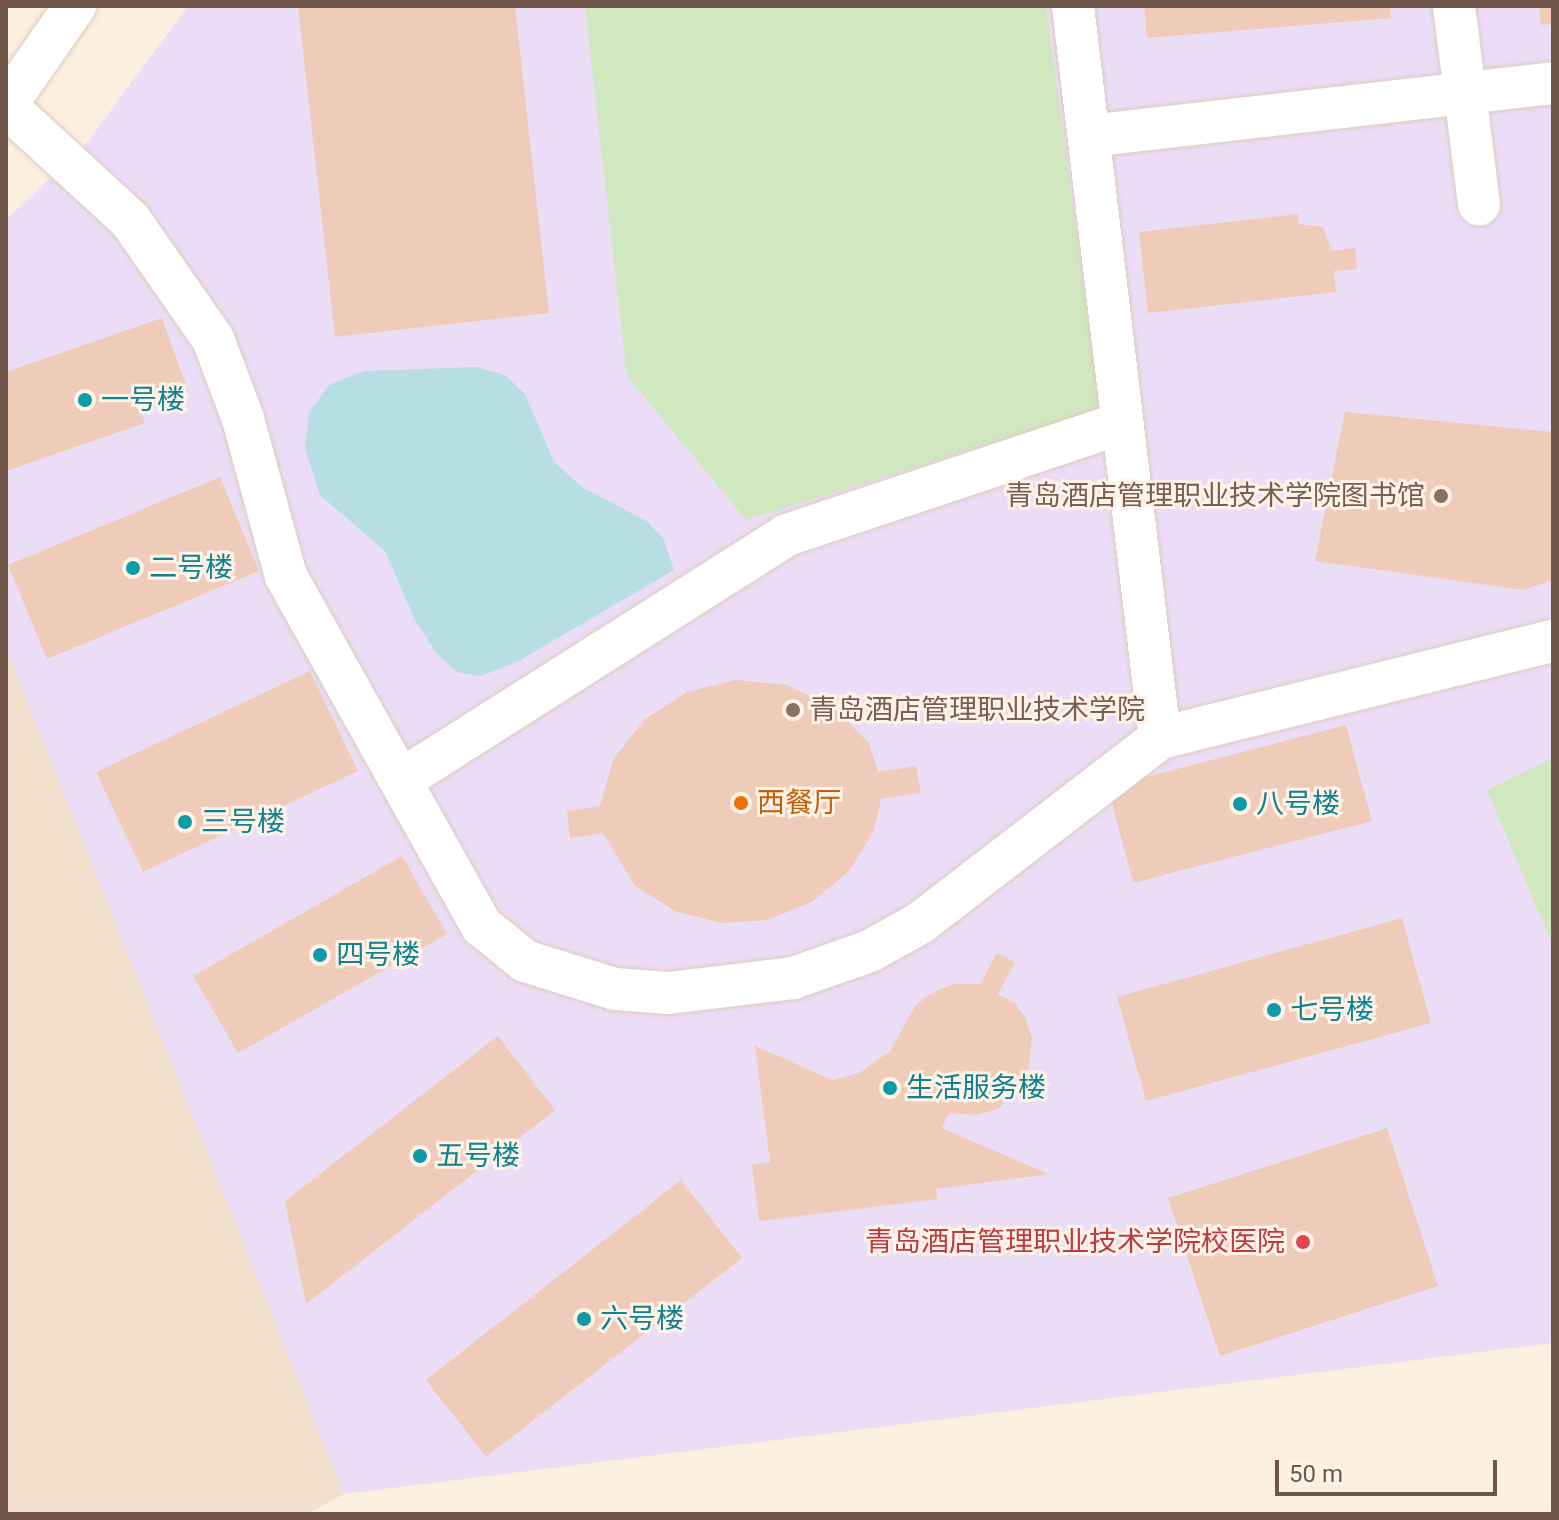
<!DOCTYPE html>
<meta charset="utf-8">
<style>
body{margin:0}
#map{position:relative;width:1559px;height:1520px;overflow:hidden;background:#fbefe0;font-family:Roboto,"Noto Sans SC",sans-serif}
div>[style]{position:absolute}
[style*='--x']{left:calc(var(--x)*1px);top:calc(var(--y)*1px);width:calc(var(--w)*1px);rotate:calc(var(--a)*1deg)}
.residential>*{inset:0;background:#f2e1cf}
.education>*{inset:0;background:#ecddf7}
.green>*{inset:0;background:#d1e7c0}
.water>*{inset:0;background:#b6dee3}
.building>*{inset:0;background:#efccb9}
.roads{filter:drop-shadow(0 0 2px #decbbd) drop-shadow(0 0 2px #decbbd)}
.minor>*{height:42px;margin:-21px;padding:0 21px;transform-origin:21px;border-radius:21px;background:#fff}
.dots>*{width:22px;height:22px;translate:-50% -50%;box-sizing:border-box;border:4px solid #fef3e6;border-radius:50%}
span{translate:-50% -50%;white-space:nowrap;text-align:center;line-height:1.15;-webkit-text-stroke:6px #fef3e6;paint-order:stroke}
.culture-label{font-size:28px;color:#0d838f}
.left{translate:0 -50%;text-align:left}
.education-label{font-size:28px;color:#785e54}
.right{translate:-100% -50%;text-align:right}
.food-label{font-size:28px;color:#c56008}
.health-label{font-size:28px;color:#be3a42}
.frame{position:absolute;inset:0;border:8px solid #705549;pointer-events:none}
.scale{position:absolute;left:1275px;top:1460px;width:222px;height:36px;box-sizing:border-box;border:4px solid #705549;border-top:0;padding-left:10px;font-size:24px;line-height:28px;white-space:nowrap;color:#705549;-webkit-text-stroke:6px #fef3e6;paint-order:stroke}
</style>
<div id="map">
<div class="residential">
<div style="clip-path:polygon(6px 648px,344px 1494px,307px 1514px,6px 1514px)"></div>
</div>
<div class="education">
<div style="clip-path:polygon(188px 6px,1553px 6px,1553px 1343px,344px 1494px,6px 648px,6px 220px,87px 143px)"></div>
</div>
<div class="green">
<div style="clip-path:polygon(585px 6px,1046px 6px,1100px 409px,746px 520px,627px 376px)"></div>
<div style="clip-path:polygon(1553px 758px,1553px 946px,1487px 790px)"></div>
</div>
<div class="water">
<div style="clip-path:polygon(476px 367px,505px 375px,525px 394px,554px 462px,582px 487px,648px 522px,664px 540px,674px 570px,517px 662px,481px 676px,457px 672px,437px 654px,415px 620px,385px 551px,320px 495px,305px 448px,309px 413px,329px 385px,364px 371px)"></div>
</div>
<div class="building">
<div style="clip-path:polygon(298px 6px,515px 6px,549px 313px,335px 337px)"></div>
<div style="clip-path:polygon(1144px 6px,1390px 6px,1391px 18px,1147px 38px)"></div>
<div style="clip-path:polygon(1539px 6px,1553px 6px,1553px 24px,1541px 25px)"></div>
<div style="clip-path:polygon(1298px 214px,1299px 224px,1323px 227px,1332px 251px,1355px 248px,1357px 269px,1334px 271px,1336px 292px,1148px 313px,1139px 232px)"></div>
<div style="clip-path:polygon(162px 318px,188px 391px,139px 408px,145px 423px,6px 471px,6px 372px)"></div>
<div style="clip-path:polygon(1345px 412px,1553px 432px,1553px 580px,1524px 590px,1315px 561px)"></div>
<div style="clip-path:polygon(220px 477px,259px 571px,47px 659px,8px 565px)"></div>
<div style="clip-path:polygon(310px 671px,358px 771px,143px 872px,96px 772px)"></div>
<div style="clip-path:polygon(736px 680px,787px 685px,833px 707px,869px 743px,878px 772px,916px 766px,921px 793px,881px 799px,874px 831px,849px 871px,812px 902px,768px 920px,721px 923px,675px 911px,635px 886px,603px 833px,570px 838px,567px 811px,600px 806px,613px 760px,644px 720px,687px 692px)"></div>
<div style="clip-path:polygon(1346px 725px,1372px 821px,1133px 883px,1108px 787px)"></div>
<div style="clip-path:polygon(402px 856px,447px 934px,238px 1053px,193px 976px)"></div>
<div style="clip-path:polygon(1402px 918px,1431px 1023px,1146px 1101px,1117px 997px)"></div>
<div style="clip-path:polygon(997px 953px,1015px 962px,998px 994px,1014px 1002px,1026px 1019px,1032px 1039px,1027px 1079px,998px 1109px,976px 1115px,949px 1113px,942px 1128px,1049px 1174px,936px 1189px,937px 1199px,759px 1221px,752px 1165px,770px 1162px,755px 1046px,832px 1080px,859px 1073px,890px 1051px,915px 1006px,933px 992px,954px 984px,980px 984px)"></div>
<div style="clip-path:polygon(498px 1036px,555px 1110px,306px 1304px,285px 1201px)"></div>
<div style="clip-path:polygon(1387px 1128px,1438px 1286px,1220px 1356px,1168px 1198px)"></div>
<div style="clip-path:polygon(681px 1180px,742px 1258px,486px 1457px,426px 1380px)"></div>
</div>
<div class="roads">
<div class="minor">
<div style="--x:1073;--y:6;--w:737;--a:83.22"></div>
<div style="--x:1454;--y:6;--w:200;--a:82.8"></div>
<div style="--x:6;--y:105;--w:121;--a:-55.1"></div>
<div style="--x:6;--y:106;--w:168;--a:42.6"></div>
<div style="--x:130;--y:220;--w:145;--a:55.1"></div>
<div style="--x:213;--y:339;--w:85;--a:69.4"></div>
<div style="--x:243;--y:419;--w:163;--a:74.7"></div>
<div style="--x:286;--y:576;--w:401;--a:60.8"></div>
<div style="--x:482;--y:926;--w:55;--a:39.1"></div>
<div style="--x:525;--y:961;--w:94;--a:17.3"></div>
<div style="--x:615;--y:989;--w:53;--a:4.3"></div>
<div style="--x:668;--y:993;--w:126;--a:-6.8"></div>
<div style="--x:793;--y:978;--w:82;--a:-19.3"></div>
<div style="--x:870;--y:951;--w:57;--a:-29.2"></div>
<div style="--x:920;--y:923;--w:303;--a:-37.6"></div>
<div style="--x:1160;--y:738;--w:405;--a:-13.9"></div>
<div style="--x:1089;--y:136;--w:467;--a:-6.5"></div>
<div style="--x:401;--y:780;--w:457;--a:-32.4"></div>
<div style="--x:787;--y:535;--w:353;--a:-18.5"></div>
</div>
</div>
<div class="dots">
<div style="left:85px;top:400px;background:#0f9aa8"></div>
<div style="left:1441px;top:496px;background:#8d6e63"></div>
<div style="left:133px;top:568px;background:#0f9aa8"></div>
<div style="left:793px;top:710px;background:#8d6e63"></div>
<div style="left:741px;top:803px;background:#e8710a"></div>
<div style="left:1240px;top:804px;background:#0f9aa8"></div>
<div style="left:185px;top:822px;background:#0f9aa8"></div>
<div style="left:320px;top:955px;background:#0f9aa8"></div>
<div style="left:1274px;top:1010px;background:#0f9aa8"></div>
<div style="left:890px;top:1088px;background:#0f9aa8"></div>
<div style="left:420px;top:1156px;background:#0f9aa8"></div>
<div style="left:1303px;top:1242px;background:#e0444e"></div>
<div style="left:584px;top:1319px;background:#0f9aa8"></div>
</div>
<div class="culture-label">
<span class="left" style="left:101px;top:400px">一号楼</span>
<span class="left" style="left:149px;top:568px">二号楼</span>
<span class="left" style="left:1256px;top:804px">八号楼</span>
<span class="left" style="left:201px;top:822px">三号楼</span>
<span class="left" style="left:336px;top:955px">四号楼</span>
<span class="left" style="left:1290px;top:1010px">七号楼</span>
<span class="left" style="left:906px;top:1088px">生活服务楼</span>
<span class="left" style="left:436px;top:1156px">五号楼</span>
<span class="left" style="left:600px;top:1319px">六号楼</span>
</div>
<div class="education-label">
<span class="right" style="left:1425px;top:496px">青岛酒店管理职业技术学院图书馆</span>
<span class="left" style="left:809px;top:710px">青岛酒店管理职业技术学院</span>
</div>
<div class="food-label">
<span class="left" style="left:757px;top:803px">西餐厅</span>
</div>
<div class="health-label">
<span class="right" style="left:1285px;top:1242px">青岛酒店管理职业技术学院校医院</span>
</div>
<div class="frame"></div>
<div class="scale">50 m</div>
</div>
